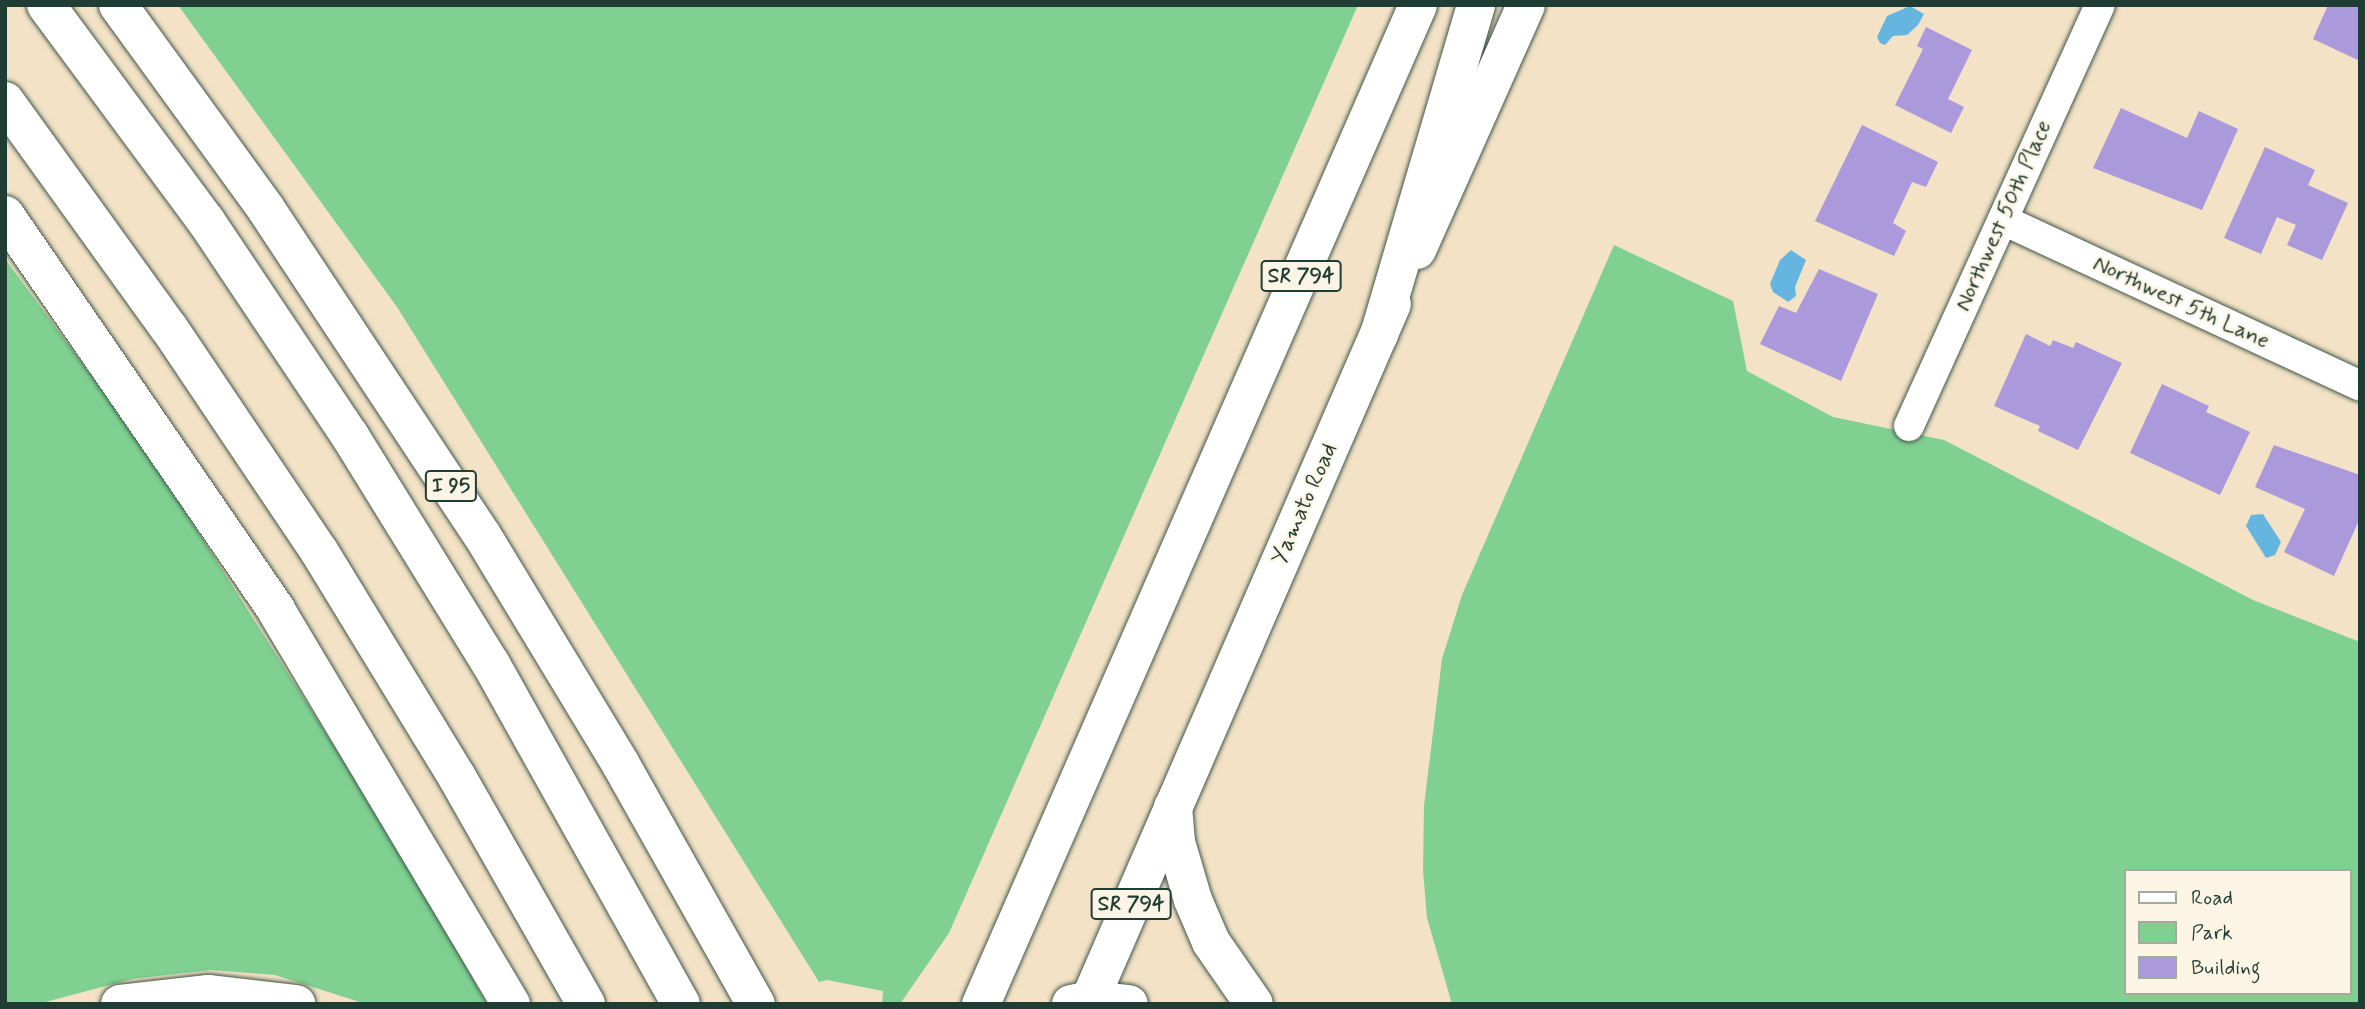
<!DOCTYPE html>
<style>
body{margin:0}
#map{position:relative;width:2365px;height:1009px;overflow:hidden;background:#f3e2c5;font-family:Mynerve,sans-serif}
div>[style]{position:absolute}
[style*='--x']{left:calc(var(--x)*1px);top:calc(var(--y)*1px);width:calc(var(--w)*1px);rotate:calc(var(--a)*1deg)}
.green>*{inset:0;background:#7fd091}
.water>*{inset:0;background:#64b5df}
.building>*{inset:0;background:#aa99db}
.roads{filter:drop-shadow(0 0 2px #3f564a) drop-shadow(0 0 2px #3f564a)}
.minor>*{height:30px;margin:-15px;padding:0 15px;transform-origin:15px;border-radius:15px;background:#fff}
.primary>*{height:38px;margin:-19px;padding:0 19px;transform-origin:19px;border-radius:19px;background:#fff}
.motorway>*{height:38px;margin:-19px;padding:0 19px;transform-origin:19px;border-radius:19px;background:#fff}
span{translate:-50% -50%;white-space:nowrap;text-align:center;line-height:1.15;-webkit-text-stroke:5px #fcf5e5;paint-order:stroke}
.shield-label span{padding:2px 5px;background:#fcf5e5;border:2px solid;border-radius:5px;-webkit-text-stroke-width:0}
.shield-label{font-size:21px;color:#1f3d34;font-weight:700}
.street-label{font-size:23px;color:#1f3d34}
.frame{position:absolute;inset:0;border:7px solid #1f3d34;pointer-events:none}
.legend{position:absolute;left:2124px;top:869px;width:228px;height:126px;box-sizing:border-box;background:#fcf5e5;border:2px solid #a4ab9e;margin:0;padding:9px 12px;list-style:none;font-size:21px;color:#1f3d34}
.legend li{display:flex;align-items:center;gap:14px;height:35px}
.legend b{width:35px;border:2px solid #a4ab9e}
</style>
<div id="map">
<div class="green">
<div style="clip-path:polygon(178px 5px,1358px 5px,949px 933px,900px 1004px,882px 1004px,883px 991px,827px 980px,819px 982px,397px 307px)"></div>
<div style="clip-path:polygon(evenodd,1614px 245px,1733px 301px,1747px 371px,1833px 417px,1944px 440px,2253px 600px,2360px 642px,2360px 1004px,1452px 1004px,1427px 918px,1423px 870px,1424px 806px,1442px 659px,1462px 595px,1614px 245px,2125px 871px,2349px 871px,2349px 993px,2125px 993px,2125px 871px)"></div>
<div style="clip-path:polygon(5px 259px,144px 447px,418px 878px,487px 1004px,366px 1004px,275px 975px,211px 970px,132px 979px,38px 1004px,5px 1004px)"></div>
</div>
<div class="water">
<div style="clip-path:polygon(1910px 6px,1924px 14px,1918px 25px,1907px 35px,1893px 36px,1885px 45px,1880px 43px,1877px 37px,1887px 16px)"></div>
<div style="clip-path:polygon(1791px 250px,1806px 260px,1795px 287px,1796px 296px,1788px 302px,1773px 292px,1770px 284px,1780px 260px)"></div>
<div style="clip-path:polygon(2263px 514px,2281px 542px,2275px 555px,2266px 558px,2246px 526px,2251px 515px)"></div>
</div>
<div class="building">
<div style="clip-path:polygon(2328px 5px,2360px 5px,2360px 61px,2313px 39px)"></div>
<div style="clip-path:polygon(1926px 27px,1972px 50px,1948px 99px,1964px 107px,1951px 133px,1895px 105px,1923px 49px,1917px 46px)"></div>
<div style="clip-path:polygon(2121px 108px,2187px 138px,2199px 111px,2238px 129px,2202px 210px,2093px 168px)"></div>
<div style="clip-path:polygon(1862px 125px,1938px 162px,1926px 187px,1912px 182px,1893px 223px,1906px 231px,1894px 256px,1815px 221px)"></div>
<div style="clip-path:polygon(2265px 147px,2315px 170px,2308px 185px,2348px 203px,2322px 260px,2287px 245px,2296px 225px,2277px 217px,2261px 254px,2224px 238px)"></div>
<div style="clip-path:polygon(1819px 269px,1878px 294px,1841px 381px,1760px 344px,1779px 306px,1796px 313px)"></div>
<div style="clip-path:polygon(2026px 334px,2050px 346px,2053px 340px,2073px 348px,2076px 342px,2122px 363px,2078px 450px,2038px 431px,2040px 426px,1994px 406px)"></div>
<div style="clip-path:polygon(2162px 384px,2209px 406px,2206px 412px,2250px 432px,2220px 495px,2130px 453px)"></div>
<div style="clip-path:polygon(2274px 445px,2360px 475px,2360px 518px,2334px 576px,2284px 552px,2305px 509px,2255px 487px)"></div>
</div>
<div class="roads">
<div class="minor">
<div style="--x:2003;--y:220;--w:394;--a:24.9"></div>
<div style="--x:1909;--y:426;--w:462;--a:-65.6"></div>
</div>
<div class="primary">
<div style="--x:1417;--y:250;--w:268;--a:-66"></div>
<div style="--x:981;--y:1004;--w:1090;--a:-66.37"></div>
<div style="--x:1088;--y:1004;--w:763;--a:-66.53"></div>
</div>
<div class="motorway">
<div style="--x:46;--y:5;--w:269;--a:53.5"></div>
<div style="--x:206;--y:221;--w:259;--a:56.2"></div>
<div style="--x:350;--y:436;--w:268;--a:58.3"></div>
<div style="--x:491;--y:664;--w:389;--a:60.8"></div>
<div style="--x:118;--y:5;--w:252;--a:54"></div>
<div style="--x:266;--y:209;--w:391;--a:56.5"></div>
<div style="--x:482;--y:535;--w:267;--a:58.8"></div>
<div style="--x:620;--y:763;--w:277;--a:60.6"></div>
<div style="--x:5;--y:101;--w:280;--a:54.2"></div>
<div style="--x:169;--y:328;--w:269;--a:56.1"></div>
<div style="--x:319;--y:551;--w:265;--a:58.6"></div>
<div style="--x:457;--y:777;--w:261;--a:60.4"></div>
<div style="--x:5;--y:215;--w:479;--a:55.5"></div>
<div style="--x:276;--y:610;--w:459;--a:59.2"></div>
<div style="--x:1379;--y:335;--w:344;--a:-73.6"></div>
<div style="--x:1173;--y:807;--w:35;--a:85"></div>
<div style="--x:1176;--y:842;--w:60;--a:73.7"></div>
<div style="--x:1193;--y:900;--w:46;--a:66.8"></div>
<div style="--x:1211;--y:942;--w:75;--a:55.3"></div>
<div style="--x:120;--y:1004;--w:89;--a:-6.5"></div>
<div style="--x:208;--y:994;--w:89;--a:6.5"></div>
<div style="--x:1071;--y:1004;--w:19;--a:-12"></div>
<div style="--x:1090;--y:1000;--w:39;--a:6"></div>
</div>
</div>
<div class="shield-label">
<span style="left:1301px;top:276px">SR 794</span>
<span style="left:451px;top:486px">I 95</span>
<span style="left:1131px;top:904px">SR 794</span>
</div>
<div class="street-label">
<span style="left:2004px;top:216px;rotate:-66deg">Northwest 50th Place</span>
<span style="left:2181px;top:303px;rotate:25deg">Northwest 5th Lane</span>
<span style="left:1305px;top:504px;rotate:-66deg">Yamato Road</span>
</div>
<div class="frame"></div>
<ul class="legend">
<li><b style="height:9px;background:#fff"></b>Road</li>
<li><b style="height:19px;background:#7fd091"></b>Park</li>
<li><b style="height:19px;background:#aa99db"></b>Building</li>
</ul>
</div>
